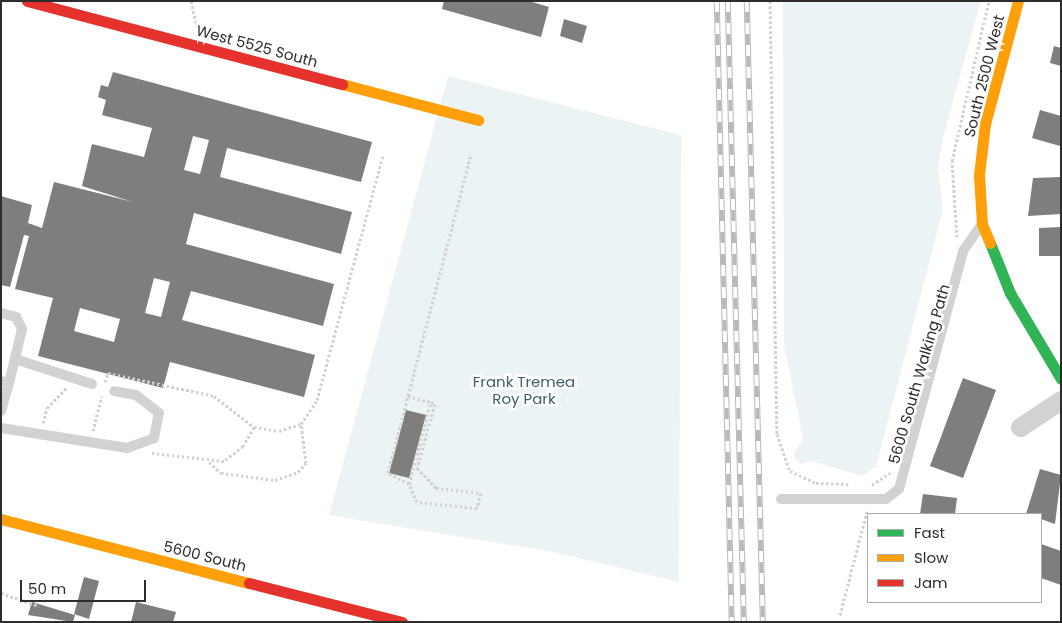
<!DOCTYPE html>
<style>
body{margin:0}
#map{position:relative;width:1062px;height:623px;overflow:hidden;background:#fff;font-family:Poppins,sans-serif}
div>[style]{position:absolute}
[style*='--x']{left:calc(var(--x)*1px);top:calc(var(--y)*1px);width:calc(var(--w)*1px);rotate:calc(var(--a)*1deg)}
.green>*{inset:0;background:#ebf3f4}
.building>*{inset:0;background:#7e7e7e}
.path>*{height:3px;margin-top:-1.5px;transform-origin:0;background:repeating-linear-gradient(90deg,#d1d1d1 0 2.5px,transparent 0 5px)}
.lane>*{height:10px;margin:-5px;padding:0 5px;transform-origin:5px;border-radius:5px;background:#d2d2d2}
.street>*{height:19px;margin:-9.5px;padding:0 9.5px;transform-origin:9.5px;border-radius:9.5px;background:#d2d2d2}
.fast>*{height:11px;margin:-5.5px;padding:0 5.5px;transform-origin:5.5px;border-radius:5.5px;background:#30b455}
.slow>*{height:11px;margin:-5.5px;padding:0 5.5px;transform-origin:5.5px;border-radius:5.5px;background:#ff9f0a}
.jam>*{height:11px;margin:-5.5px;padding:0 5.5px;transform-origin:5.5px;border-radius:5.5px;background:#e5322d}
.rail>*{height:5.5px;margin-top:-2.75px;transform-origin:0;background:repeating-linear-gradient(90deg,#fff 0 11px,#b9b9b9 0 22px);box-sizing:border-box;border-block:1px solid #b9b9b9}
span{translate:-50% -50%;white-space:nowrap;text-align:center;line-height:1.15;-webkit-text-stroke:5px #fff;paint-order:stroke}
.street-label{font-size:15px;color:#2d2d2d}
.park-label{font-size:15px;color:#3a6269}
.frame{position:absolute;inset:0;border:2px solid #2d2d2d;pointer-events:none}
.legend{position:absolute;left:867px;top:513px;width:175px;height:90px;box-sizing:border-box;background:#fff;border:1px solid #ababab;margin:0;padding:6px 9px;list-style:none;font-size:15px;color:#2d2d2d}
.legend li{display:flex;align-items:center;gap:10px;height:25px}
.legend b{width:25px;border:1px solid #ababab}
.scale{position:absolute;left:20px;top:580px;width:126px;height:22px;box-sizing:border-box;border:2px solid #2d2d2d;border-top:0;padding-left:6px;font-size:15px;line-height:18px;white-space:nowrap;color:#2d2d2d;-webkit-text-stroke:4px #fff;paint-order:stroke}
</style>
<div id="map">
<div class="green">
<div style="clip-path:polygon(783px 1px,981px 1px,943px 137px,938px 167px,943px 210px,876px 467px,862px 476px,811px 461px,800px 464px,793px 455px,803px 439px,784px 344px)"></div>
<div style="clip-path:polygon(448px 76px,681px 135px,679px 582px,553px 552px,329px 515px)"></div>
</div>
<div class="building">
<div style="clip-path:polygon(444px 1px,529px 1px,549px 7px,541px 37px,442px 9px)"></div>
<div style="clip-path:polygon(564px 19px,587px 26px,582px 43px,560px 36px)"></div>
<div style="clip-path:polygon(1054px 46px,1061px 48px,1061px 66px,1050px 63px)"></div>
<div style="clip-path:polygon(evenodd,113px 72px,372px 142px,361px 182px,227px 148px,220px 177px,352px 212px,341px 254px,194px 213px,186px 244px,334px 284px,323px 326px,191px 291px,182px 320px,315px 355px,304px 397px,170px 362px,163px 388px,38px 356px,53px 298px,15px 289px,29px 236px,24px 235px,10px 287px,1px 285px,1px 196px,32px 205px,28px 223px,42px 228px,54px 182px,133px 202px,82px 186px,92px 144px,144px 157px,152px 128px,102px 115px,106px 100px,98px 97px,101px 85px,108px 87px,113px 72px,193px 136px,209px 140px,200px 174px,184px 170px,193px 136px,113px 72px,154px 278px,170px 282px,161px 317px,145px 313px,154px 278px,113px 72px,80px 308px,120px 319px,114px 342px,74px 331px,80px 308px)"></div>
<div style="clip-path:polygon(1040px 110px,1061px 116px,1060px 146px,1032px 138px)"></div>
<div style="clip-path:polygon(1061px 177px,1061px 214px,1028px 216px,1033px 178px)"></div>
<div style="clip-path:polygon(1061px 227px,1061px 256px,1039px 256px,1039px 228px)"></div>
<div style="clip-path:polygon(963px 378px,996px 390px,963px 478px,930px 466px)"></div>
<div style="clip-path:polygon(406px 410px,426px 415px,409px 478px,389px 473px)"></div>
<div style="clip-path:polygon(1040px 469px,1061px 475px,1055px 524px,1041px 519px,1041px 514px,1026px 514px)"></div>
<div style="clip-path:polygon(923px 494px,957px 498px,955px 514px,920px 514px)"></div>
<div style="clip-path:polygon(1041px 544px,1061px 551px,1061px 585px,1041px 578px)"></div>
<div style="clip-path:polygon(84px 577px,99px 581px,89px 619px,74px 614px)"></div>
<div style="clip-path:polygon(32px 602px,75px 615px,73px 622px,28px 615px)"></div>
<div style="clip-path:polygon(136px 602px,176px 612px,173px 622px,131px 622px)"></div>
</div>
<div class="path">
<div style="--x:191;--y:1;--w:26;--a:77"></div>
<div style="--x:770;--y:1;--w:433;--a:89.1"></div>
<div style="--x:777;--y:434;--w:39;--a:71"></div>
<div style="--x:790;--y:471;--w:29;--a:25"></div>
<div style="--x:816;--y:483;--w:33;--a:2"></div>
<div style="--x:957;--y:237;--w:76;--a:-93.8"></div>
<div style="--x:952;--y:161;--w:164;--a:-77"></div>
<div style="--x:105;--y:382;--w:9;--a:-72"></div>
<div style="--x:108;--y:373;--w:108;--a:12.2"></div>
<div style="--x:214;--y:396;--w:51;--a:37.8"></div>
<div style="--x:254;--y:427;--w:22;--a:120"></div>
<div style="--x:243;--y:446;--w:24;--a:142"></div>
<div style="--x:224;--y:461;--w:73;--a:-173.7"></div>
<div style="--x:408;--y:396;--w:24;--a:15"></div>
<div style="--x:431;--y:402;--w:4;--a:27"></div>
<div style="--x:435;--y:404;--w:66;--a:105.7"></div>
<div style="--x:417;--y:468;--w:28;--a:46"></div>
<div style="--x:436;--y:488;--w:45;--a:6.3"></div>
<div style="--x:481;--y:493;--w:16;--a:105"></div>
<div style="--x:477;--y:508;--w:60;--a:-174.3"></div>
<div style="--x:417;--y:502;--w:20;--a:-114"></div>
<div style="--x:409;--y:484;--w:85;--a:-75"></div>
<div style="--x:43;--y:423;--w:16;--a:-75"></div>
<div style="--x:47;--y:408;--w:28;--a:-46"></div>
<div style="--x:254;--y:427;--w:25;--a:9"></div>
<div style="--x:279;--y:431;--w:23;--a:-18"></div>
<div style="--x:93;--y:431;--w:36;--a:-76"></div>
<div style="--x:209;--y:462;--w:16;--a:43"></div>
<div style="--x:221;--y:473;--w:54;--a:7.4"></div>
<div style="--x:275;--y:480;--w:24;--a:-19"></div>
<div style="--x:298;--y:472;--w:12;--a:-48"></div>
<div style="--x:306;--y:463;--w:39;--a:-97"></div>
<div style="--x:301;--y:424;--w:29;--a:-56"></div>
<div style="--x:317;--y:400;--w:254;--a:-74.9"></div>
<div style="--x:409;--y:484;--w:24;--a:-152"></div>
<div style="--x:388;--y:473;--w:330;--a:-75.4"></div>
<div style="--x:872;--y:485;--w:22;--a:-34"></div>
<div style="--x:1;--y:593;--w:40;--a:18.9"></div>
<div style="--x:840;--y:615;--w:107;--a:-75.4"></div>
</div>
<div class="lane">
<div style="--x:1;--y:313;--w:16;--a:15"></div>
<div style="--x:16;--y:317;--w:13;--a:63"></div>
<div style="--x:22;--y:329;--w:56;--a:103.5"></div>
<div style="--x:9;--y:383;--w:8;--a:-166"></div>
<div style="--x:15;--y:359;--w:81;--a:18"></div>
<div style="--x:1;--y:411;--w:29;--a:-74"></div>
<div style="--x:1;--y:428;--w:128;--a:9"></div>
<div style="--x:127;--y:448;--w:29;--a:-20"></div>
<div style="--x:154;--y:438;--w:25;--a:-79"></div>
<div style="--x:159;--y:413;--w:29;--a:-142"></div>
<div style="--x:136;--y:395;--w:22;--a:-170"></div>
<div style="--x:781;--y:499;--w:105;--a:0"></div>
<div style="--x:886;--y:499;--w:16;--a:-38"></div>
<div style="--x:899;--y:489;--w:246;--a:-74.9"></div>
<div style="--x:963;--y:251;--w:29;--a:-55"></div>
</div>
<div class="street">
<div style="--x:1020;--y:427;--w:49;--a:-33.4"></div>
</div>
<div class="fast">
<div style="--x:990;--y:243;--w:54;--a:68.2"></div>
<div style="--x:1010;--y:293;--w:100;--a:59.3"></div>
</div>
<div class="slow">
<div style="--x:342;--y:84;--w:141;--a:14.8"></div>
<div style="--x:990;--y:243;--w:21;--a:-113"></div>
<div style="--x:982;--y:224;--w:49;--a:-93.5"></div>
<div style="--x:979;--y:175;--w:51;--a:-83.3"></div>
<div style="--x:985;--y:124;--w:127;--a:-75"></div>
<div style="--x:1;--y:519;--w:256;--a:14.5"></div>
</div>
<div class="jam">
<div style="--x:27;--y:1;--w:326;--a:14.8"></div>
<div style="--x:249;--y:583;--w:158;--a:14.3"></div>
</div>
<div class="rail">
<div style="--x:717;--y:1;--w:621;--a:88.62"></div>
<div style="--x:728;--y:1;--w:621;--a:88.52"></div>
<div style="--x:747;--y:1;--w:621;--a:88.52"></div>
</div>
<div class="street-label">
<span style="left:257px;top:46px;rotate:15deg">West 5525 South</span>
<span style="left:984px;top:76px;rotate:-76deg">South 2500 West</span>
<span style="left:919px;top:374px;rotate:-74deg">5600 South Walking Path</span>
<span style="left:205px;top:556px;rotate:14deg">5600 South</span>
</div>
<div class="park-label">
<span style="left:524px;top:390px">Frank Tremea<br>Roy Park</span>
</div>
<div class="frame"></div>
<ul class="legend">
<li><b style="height:6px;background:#30b455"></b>Fast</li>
<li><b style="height:6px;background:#ff9f0a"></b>Slow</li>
<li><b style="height:6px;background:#e5322d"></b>Jam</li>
</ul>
<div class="scale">50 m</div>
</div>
